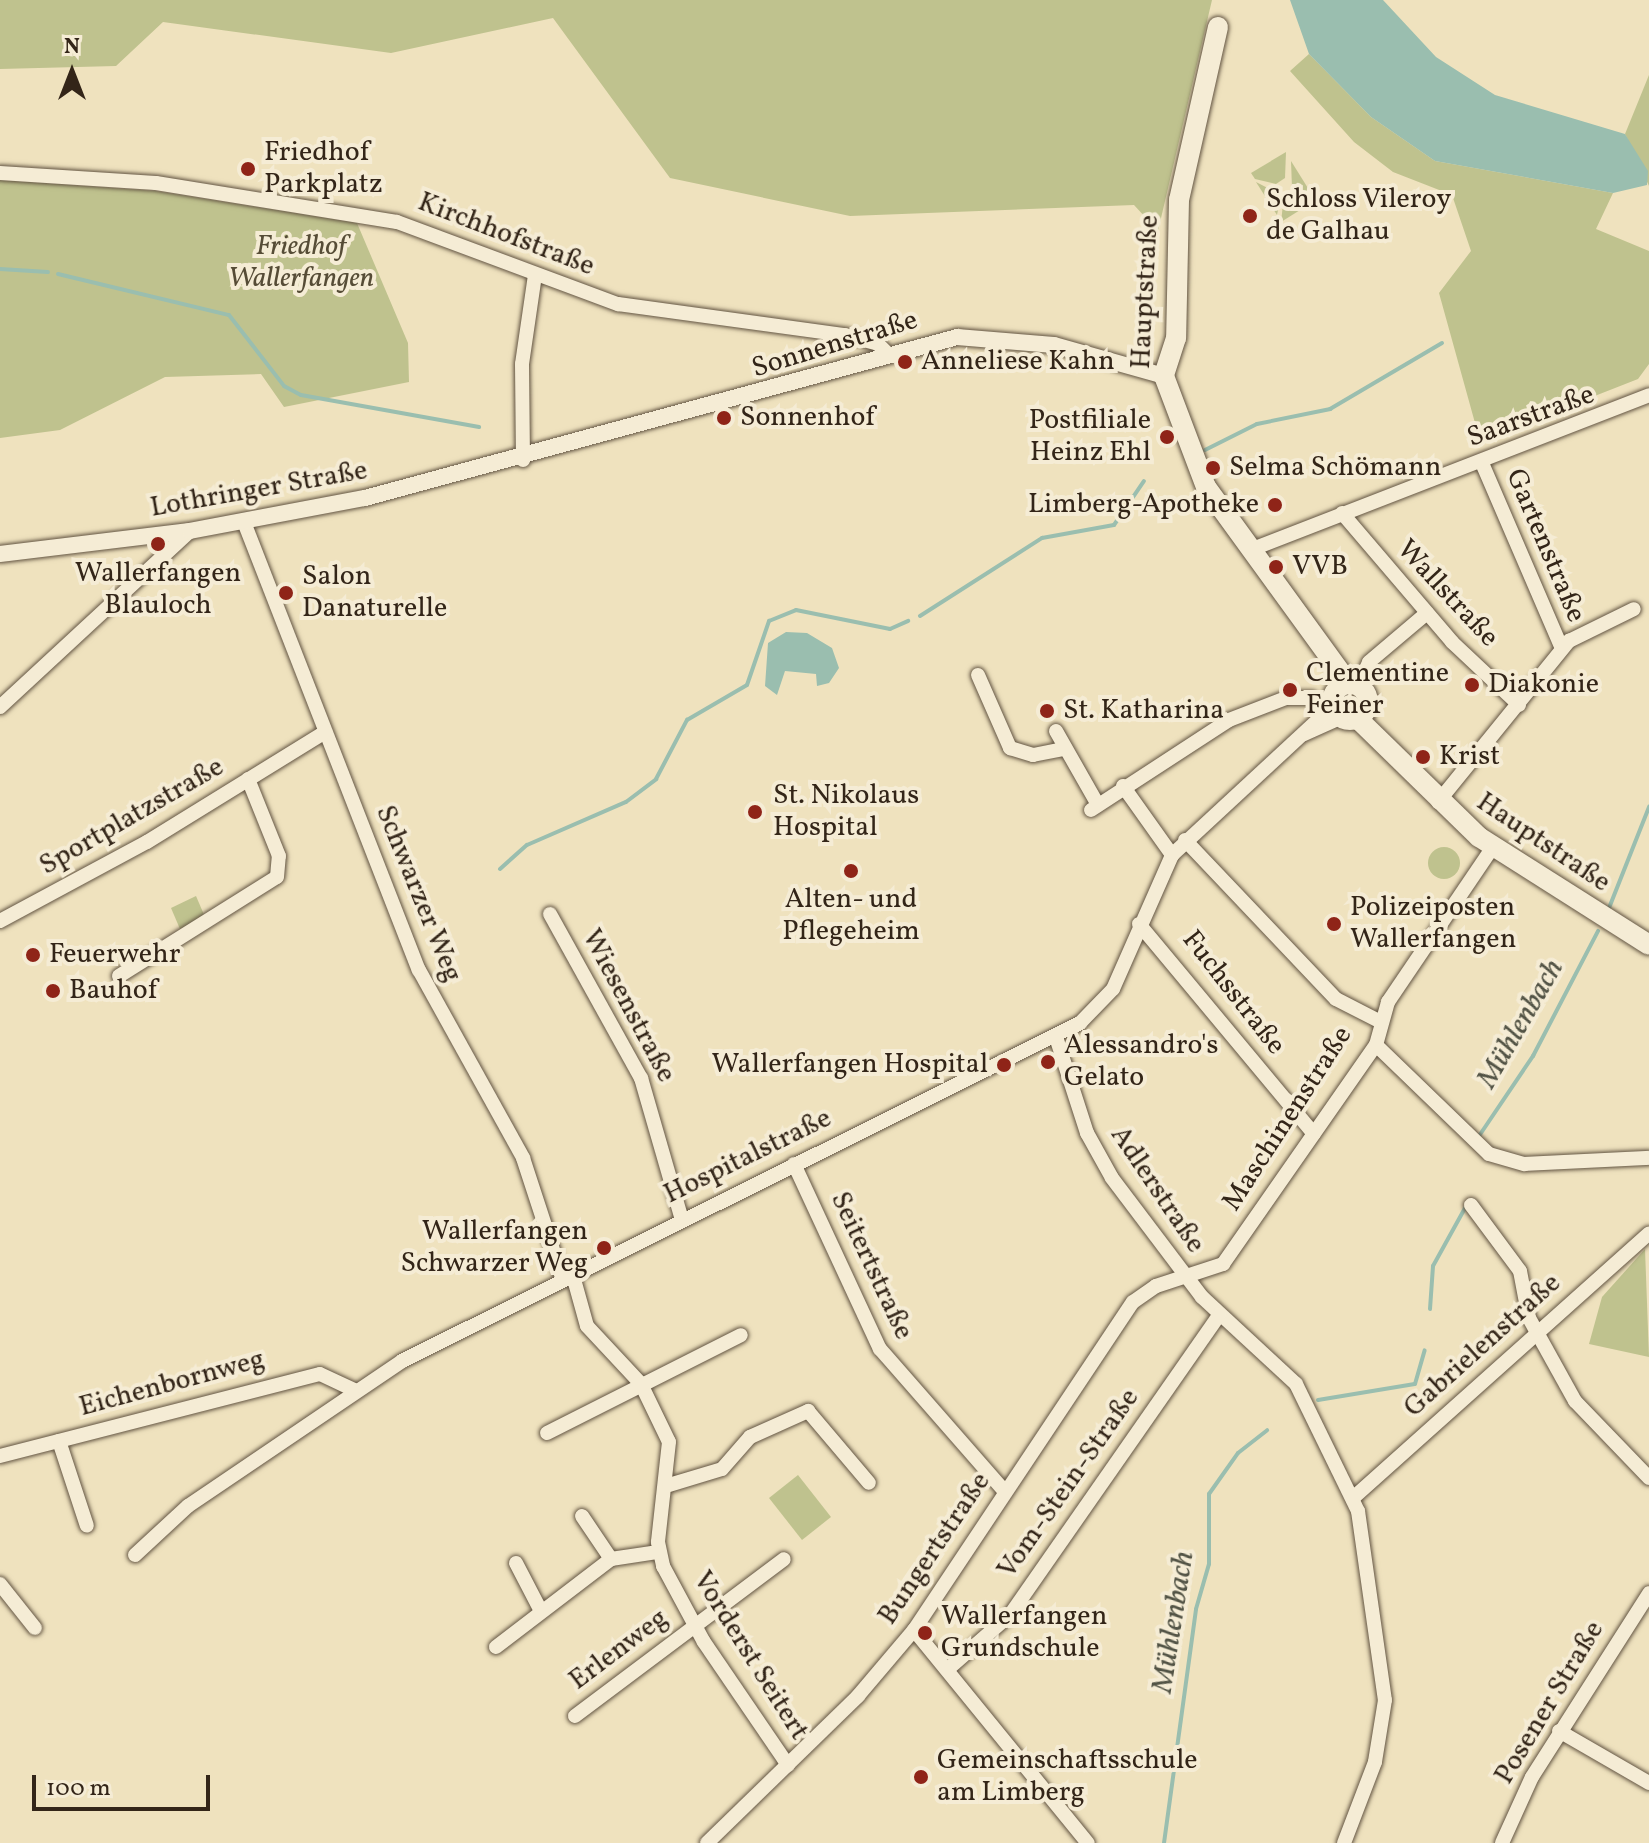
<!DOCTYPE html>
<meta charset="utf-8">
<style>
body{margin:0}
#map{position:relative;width:1649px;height:1843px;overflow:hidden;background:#efe2be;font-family:Vollkorn,serif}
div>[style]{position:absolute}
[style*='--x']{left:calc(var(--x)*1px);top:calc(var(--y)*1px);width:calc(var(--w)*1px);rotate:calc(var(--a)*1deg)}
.green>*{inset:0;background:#bfc28e}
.round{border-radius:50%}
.water>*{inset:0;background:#9abeaf}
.stream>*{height:4px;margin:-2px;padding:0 2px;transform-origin:2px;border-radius:2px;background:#9abeaf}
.roads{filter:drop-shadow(0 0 2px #625442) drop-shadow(0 0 2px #625442)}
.minor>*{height:14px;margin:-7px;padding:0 7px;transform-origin:7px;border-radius:7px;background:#f5ecd5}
.tertiary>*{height:16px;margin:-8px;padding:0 8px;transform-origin:8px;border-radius:8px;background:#f5ecd5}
.secondary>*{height:20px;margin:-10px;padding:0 10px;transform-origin:10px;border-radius:10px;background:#f5ecd5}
.secondary>.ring{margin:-10px;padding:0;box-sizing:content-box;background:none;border:20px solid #f5ecd5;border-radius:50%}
.dots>*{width:22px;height:22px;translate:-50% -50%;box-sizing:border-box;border:4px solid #f5ecd5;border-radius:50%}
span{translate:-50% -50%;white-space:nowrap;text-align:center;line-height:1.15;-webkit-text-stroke:8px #f5ecd5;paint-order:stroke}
.poi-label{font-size:28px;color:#332518}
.left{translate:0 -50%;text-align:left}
.right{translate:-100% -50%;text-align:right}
.street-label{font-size:28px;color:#332518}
.park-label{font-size:28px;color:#564c36;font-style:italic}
.water-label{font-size:30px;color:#525345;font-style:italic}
.north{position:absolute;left:32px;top:32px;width:80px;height:80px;-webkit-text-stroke:6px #f5ecd5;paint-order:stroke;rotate:0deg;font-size:22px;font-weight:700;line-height:32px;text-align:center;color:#332518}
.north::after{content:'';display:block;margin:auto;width:28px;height:36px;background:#332518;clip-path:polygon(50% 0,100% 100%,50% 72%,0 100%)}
.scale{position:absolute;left:32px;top:1775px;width:178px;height:36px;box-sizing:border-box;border:4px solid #332518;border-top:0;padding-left:10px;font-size:24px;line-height:28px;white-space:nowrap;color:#332518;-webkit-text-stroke:6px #f5ecd5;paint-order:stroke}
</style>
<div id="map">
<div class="green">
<div style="clip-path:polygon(0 0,1212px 0,1158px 231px,1134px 205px,850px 216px,670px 178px,553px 18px,391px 53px,163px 22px,116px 66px,0 69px)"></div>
<div style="clip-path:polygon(1309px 54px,1371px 117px,1435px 161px,1613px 193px,1596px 229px,1649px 251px,1649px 364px,1638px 379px,1480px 441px,1439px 293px,1471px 251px,1452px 195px,1393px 172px,1354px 142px,1290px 71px)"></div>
<div style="clip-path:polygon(1649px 75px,1649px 186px,1625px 134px)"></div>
<div style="clip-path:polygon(1286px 152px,1285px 178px,1276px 184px,1255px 179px,1251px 173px)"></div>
<div style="clip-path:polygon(1291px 161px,1311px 193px,1292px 188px)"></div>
<div style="clip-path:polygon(0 180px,156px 191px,357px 223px,408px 343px,409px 382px,284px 407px,261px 374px,165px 377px,60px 430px,0 438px)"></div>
<div style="clip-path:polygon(1256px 182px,1281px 195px,1277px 215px)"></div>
<div style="clip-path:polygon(1293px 191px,1316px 200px,1281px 222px,1284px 196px)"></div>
<div class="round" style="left:1428px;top:847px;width:32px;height:32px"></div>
<div style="clip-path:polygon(196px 896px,205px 917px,180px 929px,171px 908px)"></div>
<div style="clip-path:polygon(1645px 1249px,1649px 1357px,1589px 1344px,1602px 1297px)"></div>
<div style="clip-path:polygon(798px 1475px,831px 1517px,802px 1540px,769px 1498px)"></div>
</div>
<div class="water">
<div style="clip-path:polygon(1290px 0,1383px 0,1436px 57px,1495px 95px,1625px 134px,1648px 171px,1647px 185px,1613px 193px,1435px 161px,1371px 117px,1309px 54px)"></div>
<div style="clip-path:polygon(786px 632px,807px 633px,832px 648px,839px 668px,829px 683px,817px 686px,816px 674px,785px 671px,777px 695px,765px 686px,768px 643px)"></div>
</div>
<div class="stream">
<div style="--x:0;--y:269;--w:48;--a:3.6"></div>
<div style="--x:58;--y:274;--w:176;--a:13.5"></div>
<div style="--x:229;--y:315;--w:90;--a:52.2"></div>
<div style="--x:284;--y:386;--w:19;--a:28"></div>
<div style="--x:301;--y:395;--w:181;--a:10.2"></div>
<div style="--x:1205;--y:450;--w:58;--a:-26.6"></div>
<div style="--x:1257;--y:424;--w:75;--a:-11.6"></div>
<div style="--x:1330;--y:409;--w:130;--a:-30.5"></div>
<div style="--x:920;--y:616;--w:145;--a:-32.6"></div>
<div style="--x:1042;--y:538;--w:73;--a:-10.2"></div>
<div style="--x:1114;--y:525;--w:53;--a:-55.7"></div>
<div style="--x:500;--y:869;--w:36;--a:-42"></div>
<div style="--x:527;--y:845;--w:108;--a:-23.5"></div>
<div style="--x:626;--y:802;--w:38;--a:-37"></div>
<div style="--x:656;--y:779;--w:67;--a:-62.3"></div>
<div style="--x:687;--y:720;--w:69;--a:-30.3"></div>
<div style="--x:747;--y:685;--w:68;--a:-71"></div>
<div style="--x:769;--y:621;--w:29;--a:-22"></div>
<div style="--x:796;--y:610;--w:96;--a:11.4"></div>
<div style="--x:890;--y:629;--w:20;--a:-24"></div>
<div style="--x:1609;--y:908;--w:109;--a:-68.4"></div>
<div style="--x:1479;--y:1136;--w:97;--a:-56"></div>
<div style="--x:1533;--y:1056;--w:141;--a:-62.5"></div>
<div style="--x:1430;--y:1309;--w:43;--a:-86"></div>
<div style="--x:1433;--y:1266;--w:66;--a:-61.1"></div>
<div style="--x:1318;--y:1400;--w:98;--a:-9.4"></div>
<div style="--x:1415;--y:1384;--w:35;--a:-74"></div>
<div style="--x:1164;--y:1843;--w:236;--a:-82.2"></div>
<div style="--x:1196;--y:1609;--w:47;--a:-73.9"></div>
<div style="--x:1209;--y:1564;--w:70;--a:-90"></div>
<div style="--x:1209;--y:1494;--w:50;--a:-54.7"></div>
<div style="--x:1238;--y:1453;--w:37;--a:-38"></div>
</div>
<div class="roads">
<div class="minor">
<div style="--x:0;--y:173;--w:156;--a:3.7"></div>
<div style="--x:156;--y:183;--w:244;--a:9.2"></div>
<div style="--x:397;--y:222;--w:236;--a:20.4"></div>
<div style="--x:618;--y:304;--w:229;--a:7.8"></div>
<div style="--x:845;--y:335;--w:34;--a:15"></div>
<div style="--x:878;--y:344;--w:17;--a:45"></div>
<div style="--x:523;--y:460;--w:96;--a:-90.6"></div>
<div style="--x:522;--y:364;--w:90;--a:-81.7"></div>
<div style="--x:1482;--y:463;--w:202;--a:66.7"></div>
<div style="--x:1342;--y:513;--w:170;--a:49.5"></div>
<div style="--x:1452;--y:642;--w:92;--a:43.2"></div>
<div style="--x:244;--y:522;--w:481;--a:68.7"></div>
<div style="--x:419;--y:970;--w:215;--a:61"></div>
<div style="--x:523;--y:1158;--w:125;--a:71.9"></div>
<div style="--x:1250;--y:550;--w:428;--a:-21.2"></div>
<div style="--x:978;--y:675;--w:80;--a:66.3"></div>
<div style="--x:1010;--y:748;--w:24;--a:17"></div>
<div style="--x:1033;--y:755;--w:33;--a:-11"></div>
<div style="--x:1358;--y:686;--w:26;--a:-65"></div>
<div style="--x:1369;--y:662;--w:76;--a:-40.2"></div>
<div style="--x:0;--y:707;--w:259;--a:-42.8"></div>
<div style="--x:1056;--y:731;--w:85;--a:60.4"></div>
<div style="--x:1304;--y:734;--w:39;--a:-24"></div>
<div style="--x:1123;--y:786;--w:85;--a:54.6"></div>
<div style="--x:1438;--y:802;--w:208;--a:-50.9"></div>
<div style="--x:1569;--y:641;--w:72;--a:-26.2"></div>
<div style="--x:1091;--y:810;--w:165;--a:-33.1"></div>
<div style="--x:1229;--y:720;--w:61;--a:-21.1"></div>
<div style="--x:1286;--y:698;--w:26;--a:0"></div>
<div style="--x:1185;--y:840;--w:219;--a:46.5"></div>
<div style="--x:1336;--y:999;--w:48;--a:27.1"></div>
<div style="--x:550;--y:914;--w:188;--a:61"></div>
<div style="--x:641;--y:1078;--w:145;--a:73.9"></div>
<div style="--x:0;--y:921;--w:167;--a:-28.3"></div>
<div style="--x:147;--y:842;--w:209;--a:-31.7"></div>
<div style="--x:1139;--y:924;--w:273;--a:50.2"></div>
<div style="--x:119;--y:976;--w:186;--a:-32.1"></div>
<div style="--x:277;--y:877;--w:21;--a:-85"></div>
<div style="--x:279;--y:856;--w:83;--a:-111.9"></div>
<div style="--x:1056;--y:1037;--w:101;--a:72.1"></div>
<div style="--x:1087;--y:1133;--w:51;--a:60.9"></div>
<div style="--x:1112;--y:1178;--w:149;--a:52.9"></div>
<div style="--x:1202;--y:1297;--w:128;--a:42.8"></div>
<div style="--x:1296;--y:1384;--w:141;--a:64"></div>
<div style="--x:1358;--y:1511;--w:191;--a:81.9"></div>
<div style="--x:1385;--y:1700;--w:63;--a:99.2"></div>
<div style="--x:1375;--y:1762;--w:87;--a:110.9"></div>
<div style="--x:1376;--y:1045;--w:157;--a:44"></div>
<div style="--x:1489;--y:1154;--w:37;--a:16"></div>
<div style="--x:1525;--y:1164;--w:124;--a:-2.8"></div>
<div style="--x:794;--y:1164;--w:204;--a:65.1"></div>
<div style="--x:880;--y:1349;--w:190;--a:48.8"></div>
<div style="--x:1471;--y:1205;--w:82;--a:53.4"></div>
<div style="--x:1520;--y:1271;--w:48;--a:79.2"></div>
<div style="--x:1529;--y:1318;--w:95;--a:61"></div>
<div style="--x:1575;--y:1401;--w:107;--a:46.1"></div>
<div style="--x:572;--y:1272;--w:56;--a:74.5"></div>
<div style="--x:587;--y:1326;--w:79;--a:47"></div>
<div style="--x:641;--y:1384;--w:64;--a:64.2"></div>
<div style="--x:669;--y:1442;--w:101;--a:96.3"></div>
<div style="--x:658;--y:1542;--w:25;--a:78"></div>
<div style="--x:663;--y:1566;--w:86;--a:61.7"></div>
<div style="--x:704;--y:1642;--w:149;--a:55.7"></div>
<div style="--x:547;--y:1433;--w:217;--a:-26.8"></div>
<div style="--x:59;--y:1441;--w:89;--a:71.8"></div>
<div style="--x:0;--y:1456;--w:330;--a:-14.4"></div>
<div style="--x:320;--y:1374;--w:38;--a:25"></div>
<div style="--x:669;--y:1485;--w:55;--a:-16.8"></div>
<div style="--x:722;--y:1469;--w:43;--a:-48.8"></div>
<div style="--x:750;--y:1437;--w:64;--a:-24.1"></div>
<div style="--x:808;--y:1411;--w:94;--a:49.7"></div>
<div style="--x:1353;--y:1498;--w:397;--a:-41.8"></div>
<div style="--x:582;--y:1516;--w:52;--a:56"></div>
<div style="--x:135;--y:1555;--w:72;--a:-42.8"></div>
<div style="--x:188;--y:1506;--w:258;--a:-34.1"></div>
<div style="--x:402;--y:1361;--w:758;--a:-26.5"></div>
<div style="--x:1080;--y:1023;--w:47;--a:-45.9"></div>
<div style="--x:1113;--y:989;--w:146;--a:-66.2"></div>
<div style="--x:1172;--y:855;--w:218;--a:-42.8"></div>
<div style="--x:516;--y:1563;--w:54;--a:62.5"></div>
<div style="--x:0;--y:1584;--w:56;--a:51.5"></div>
<div style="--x:914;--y:1630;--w:275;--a:50.8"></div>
<div style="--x:496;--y:1647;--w:145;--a:-37.4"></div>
<div style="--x:611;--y:1559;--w:48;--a:-8.5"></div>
<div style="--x:948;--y:1669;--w:82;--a:-41.1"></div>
<div style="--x:1010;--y:1615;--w:366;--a:-55.1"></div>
<div style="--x:575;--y:1716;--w:261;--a:-36.9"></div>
<div style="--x:1559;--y:1731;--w:104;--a:30"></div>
<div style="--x:707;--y:1843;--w:211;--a:-44.2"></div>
<div style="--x:858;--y:1696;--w:87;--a:-49.7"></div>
<div style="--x:914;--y:1630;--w:394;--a:-56.3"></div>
<div style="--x:1133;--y:1302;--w:28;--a:-35"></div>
<div style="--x:1156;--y:1286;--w:71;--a:-18.2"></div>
<div style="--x:1223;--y:1264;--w:267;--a:-55.1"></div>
<div style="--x:1376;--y:1045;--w:45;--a:-74.4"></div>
<div style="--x:1388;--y:1002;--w:187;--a:-55.9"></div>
<div style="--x:1502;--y:1843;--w:72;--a:-65.6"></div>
<div style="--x:1532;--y:1777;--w:218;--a:-57.5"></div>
</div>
<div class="tertiary">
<div style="--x:0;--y:554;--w:191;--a:-6.9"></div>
<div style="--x:190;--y:531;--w:178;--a:-10.7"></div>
<div style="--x:365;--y:498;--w:614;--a:-15.21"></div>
<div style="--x:957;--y:337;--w:97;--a:4.7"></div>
<div style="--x:1054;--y:345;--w:114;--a:15.7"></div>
</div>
<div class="secondary">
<div style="--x:1218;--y:27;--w:177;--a:102.7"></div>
<div style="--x:1179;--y:200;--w:138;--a:91.2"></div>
<div style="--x:1176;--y:338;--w:40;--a:108"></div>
<div style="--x:1164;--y:376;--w:119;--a:69.3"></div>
<div style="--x:1206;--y:487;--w:243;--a:54"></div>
<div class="ring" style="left:1332px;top:684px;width:16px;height:16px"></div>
<div style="--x:1358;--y:719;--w:169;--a:44.3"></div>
<div style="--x:1479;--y:837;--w:201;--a:32.4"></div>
</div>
</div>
<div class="dots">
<div style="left:248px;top:169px;background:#8f2418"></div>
<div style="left:1250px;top:216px;background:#8f2418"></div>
<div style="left:905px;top:362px;background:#8f2418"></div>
<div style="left:724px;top:418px;background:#8f2418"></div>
<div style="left:1167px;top:437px;background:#8f2418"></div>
<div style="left:1213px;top:468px;background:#8f2418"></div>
<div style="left:1275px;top:505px;background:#8f2418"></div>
<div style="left:158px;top:544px;background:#8f2418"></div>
<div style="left:1276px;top:567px;background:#8f2418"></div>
<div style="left:286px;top:593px;background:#8f2418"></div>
<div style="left:1472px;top:685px;background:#8f2418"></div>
<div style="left:1290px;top:690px;background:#8f2418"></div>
<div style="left:1047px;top:711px;background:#8f2418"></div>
<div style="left:1423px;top:757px;background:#8f2418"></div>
<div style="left:755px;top:812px;background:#8f2418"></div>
<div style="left:851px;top:871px;background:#8f2418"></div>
<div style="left:1334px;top:924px;background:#8f2418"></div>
<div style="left:33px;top:955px;background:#8f2418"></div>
<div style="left:53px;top:991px;background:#8f2418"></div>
<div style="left:1048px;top:1062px;background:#8f2418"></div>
<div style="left:1004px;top:1065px;background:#8f2418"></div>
<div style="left:604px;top:1248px;background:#8f2418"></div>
<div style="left:925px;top:1633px;background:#8f2418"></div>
<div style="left:921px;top:1777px;background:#8f2418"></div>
</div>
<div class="poi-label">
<span class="left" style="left:264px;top:169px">Friedhof<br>Parkplatz</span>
<span class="left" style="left:1266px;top:216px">Schloss Vileroy<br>de Galhau</span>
<span class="left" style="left:921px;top:362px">Anneliese Kahn</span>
<span class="left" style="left:740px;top:418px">Sonnenhof</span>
<span class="right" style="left:1151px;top:437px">Postfiliale<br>Heinz Ehl</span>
<span class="left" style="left:1229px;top:468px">Selma Schömann</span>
<span class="right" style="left:1259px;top:505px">Limberg-Apotheke</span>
<span class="left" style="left:1292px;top:567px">VVB</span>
<span style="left:158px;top:590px">Wallerfangen<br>Blauloch</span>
<span class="left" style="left:302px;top:593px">Salon<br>Danaturelle</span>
<span class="left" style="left:1306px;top:690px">Clementine<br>Feiner</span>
<span class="left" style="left:1488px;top:685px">Diakonie</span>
<span class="left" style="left:1063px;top:711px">St. Katharina</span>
<span class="left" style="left:1439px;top:757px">Krist</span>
<span class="left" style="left:773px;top:812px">St. Nikolaus<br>Hospital</span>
<span style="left:851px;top:916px">Alten- und<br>Pflegeheim</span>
<span class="left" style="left:1350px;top:924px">Polizeiposten<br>Wallerfangen</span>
<span class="left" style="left:49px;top:955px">Feuerwehr</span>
<span class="left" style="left:69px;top:991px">Bauhof</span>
<span class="left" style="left:1064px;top:1062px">Alessandro's<br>Gelato</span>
<span class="right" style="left:988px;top:1065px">Wallerfangen Hospital</span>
<span class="right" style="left:588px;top:1248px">Wallerfangen<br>Schwarzer Weg</span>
<span class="left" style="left:941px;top:1633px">Wallerfangen<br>Grundschule</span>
<span class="left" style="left:937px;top:1777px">Gemeinschaftsschule<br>am Limberg</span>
</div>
<div class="street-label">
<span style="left:506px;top:235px;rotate:21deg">Kirchhofstraße</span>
<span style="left:1146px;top:292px;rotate:-87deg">Hauptstraße</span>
<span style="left:835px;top:345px;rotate:-17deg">Sonnenstraße</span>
<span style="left:1531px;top:417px;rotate:-20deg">Saarstraße</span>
<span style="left:259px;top:490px;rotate:-10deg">Lothringer Straße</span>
<span style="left:1545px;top:546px;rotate:67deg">Gartenstraße</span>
<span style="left:1447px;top:594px;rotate:47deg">Wallstraße</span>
<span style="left:132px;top:817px;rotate:-30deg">Sportplatzstraße</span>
<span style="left:1543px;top:843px;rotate:34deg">Hauptstraße</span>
<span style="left:418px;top:894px;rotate:68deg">Schwarzer Weg</span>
<span style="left:1233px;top:993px;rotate:52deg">Fuchsstraße</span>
<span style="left:628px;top:1006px;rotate:62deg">Wiesenstraße</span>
<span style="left:1288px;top:1119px;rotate:-57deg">Maschinenstraße</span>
<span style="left:748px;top:1157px;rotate:-26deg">Hospitalstraße</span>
<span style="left:1157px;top:1190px;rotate:56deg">Adlerstraße</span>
<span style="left:871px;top:1266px;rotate:65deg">Seitertstraße</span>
<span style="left:1483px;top:1346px;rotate:-42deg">Gabrielenstraße</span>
<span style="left:172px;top:1384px;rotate:-15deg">Eichenbornweg</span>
<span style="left:1069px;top:1484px;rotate:-55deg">Vom-Stein-Straße</span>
<span style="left:935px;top:1549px;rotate:-56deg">Bungertstraße</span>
<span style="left:619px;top:1650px;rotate:-37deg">Erlenweg</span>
<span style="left:750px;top:1656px;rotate:58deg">Vorderst Seitert</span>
<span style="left:1550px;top:1703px;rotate:-59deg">Posener Straße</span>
</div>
<div class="park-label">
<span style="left:301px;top:263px">Friedhof<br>Wallerfangen</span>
</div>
<div class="water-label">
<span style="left:1521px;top:1024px;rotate:-60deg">Mühlenbach</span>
<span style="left:1174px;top:1622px;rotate:-81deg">Mühlenbach</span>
</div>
<div class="north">N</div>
<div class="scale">100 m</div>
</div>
